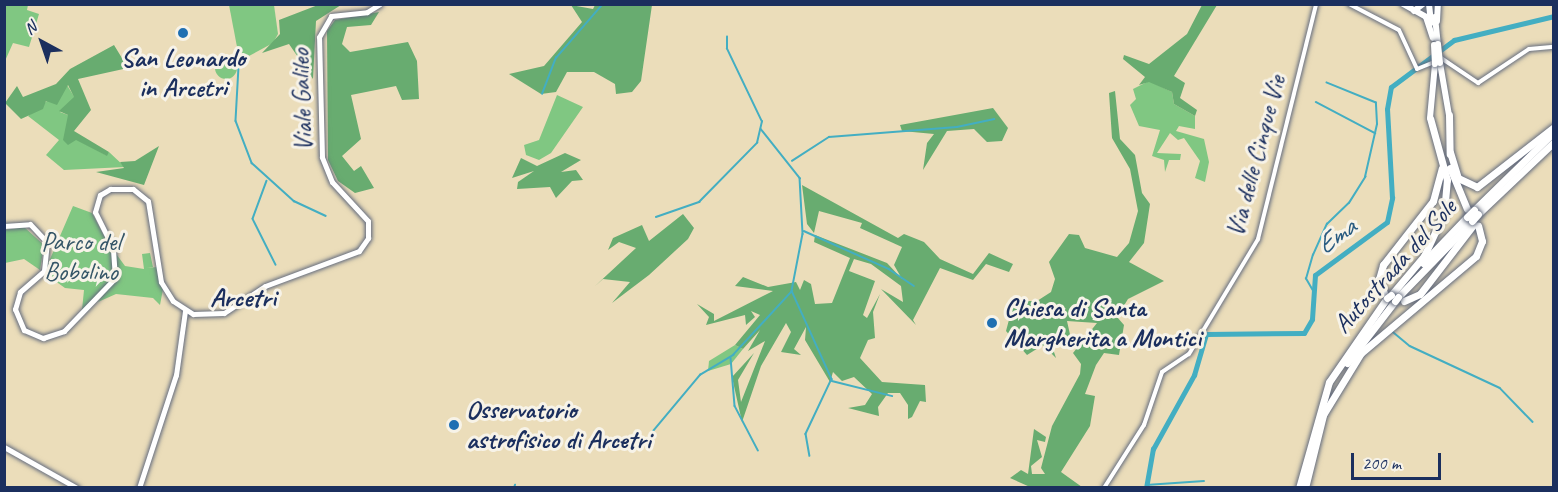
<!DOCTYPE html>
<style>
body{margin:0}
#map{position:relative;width:1558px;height:492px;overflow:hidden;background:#ebddba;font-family:Caveat,sans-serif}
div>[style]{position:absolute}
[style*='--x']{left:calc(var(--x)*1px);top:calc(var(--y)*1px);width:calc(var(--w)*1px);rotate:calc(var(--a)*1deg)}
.green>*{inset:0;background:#80c782}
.round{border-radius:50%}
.forest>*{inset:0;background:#68ac70}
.stream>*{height:1.5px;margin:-0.75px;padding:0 0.75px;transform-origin:0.75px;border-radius:0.75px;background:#43aec2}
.river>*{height:5px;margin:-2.5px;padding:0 2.5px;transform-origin:2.5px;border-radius:2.5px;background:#43aec2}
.roads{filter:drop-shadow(0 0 2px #646c7e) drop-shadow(0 0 2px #646c7e)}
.tertiary>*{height:4px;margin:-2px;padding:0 2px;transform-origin:2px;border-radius:2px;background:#fff}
.primary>*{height:5px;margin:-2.5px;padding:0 2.5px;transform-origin:2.5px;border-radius:2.5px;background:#fff}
.trunk>*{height:6px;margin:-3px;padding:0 3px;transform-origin:3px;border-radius:3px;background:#fff}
.motorway>*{height:7px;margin:-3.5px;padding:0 3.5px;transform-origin:3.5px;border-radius:3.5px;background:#fff}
.bridges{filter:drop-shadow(0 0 2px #646c7e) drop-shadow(0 0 2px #646c7e)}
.trunk-bridge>*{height:6px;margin:-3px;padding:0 3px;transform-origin:3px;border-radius:3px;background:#fff}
.motorway-bridge>*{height:7px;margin:-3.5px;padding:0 3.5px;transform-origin:3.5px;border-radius:3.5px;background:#fff}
.dots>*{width:16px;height:16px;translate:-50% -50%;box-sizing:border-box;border:3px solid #f7f3e8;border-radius:50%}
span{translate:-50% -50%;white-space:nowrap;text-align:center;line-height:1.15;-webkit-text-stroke:6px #f7f3e8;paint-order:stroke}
.poi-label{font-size:26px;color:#1b2f5e;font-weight:700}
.left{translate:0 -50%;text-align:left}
.street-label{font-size:26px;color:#1b2f5e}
.park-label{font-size:26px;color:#345567}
.water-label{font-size:27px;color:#295b81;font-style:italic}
.neighbourhood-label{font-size:27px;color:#1b2f5e;font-weight:700}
.frame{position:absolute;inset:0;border:6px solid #1b2f5e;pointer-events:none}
.north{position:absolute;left:12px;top:12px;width:60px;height:60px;-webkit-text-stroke:4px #f7f3e8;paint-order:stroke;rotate:320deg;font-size:16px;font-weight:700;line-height:24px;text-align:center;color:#1b2f5e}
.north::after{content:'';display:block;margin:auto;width:21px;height:27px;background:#1b2f5e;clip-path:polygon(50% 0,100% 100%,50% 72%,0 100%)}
.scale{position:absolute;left:1351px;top:453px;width:90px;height:27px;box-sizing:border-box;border:3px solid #1b2f5e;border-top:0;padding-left:8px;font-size:18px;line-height:21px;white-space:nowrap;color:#1b2f5e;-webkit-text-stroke:4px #f7f3e8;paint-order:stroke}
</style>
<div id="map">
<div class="green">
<div style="clip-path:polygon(5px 4px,28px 5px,27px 10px,39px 14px,29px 47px,13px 43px,5px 61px)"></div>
<div style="clip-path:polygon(229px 5px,274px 5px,278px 34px,273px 43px,249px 56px,238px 52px)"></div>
<div class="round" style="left:215px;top:57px;width:22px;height:22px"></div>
<div style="clip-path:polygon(1149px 81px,1172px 92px,1174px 104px,1195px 116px,1195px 129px,1179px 126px,1176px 131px,1204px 139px,1209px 162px,1205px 182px,1195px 178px,1200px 161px,1184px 138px,1178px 140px,1170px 133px,1157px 153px,1181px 154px,1180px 160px,1169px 160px,1165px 172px,1164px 160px,1152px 156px,1160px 130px,1139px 126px,1130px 105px,1136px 99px,1133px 89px)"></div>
<div style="clip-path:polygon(67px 85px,75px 98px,60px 112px,68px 115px,76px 139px,106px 155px,109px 152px,125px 167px,64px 170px,46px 155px,59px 140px,28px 116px)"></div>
<div style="clip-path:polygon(557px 95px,583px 107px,551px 153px,539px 160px,526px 155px,524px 145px,539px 140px)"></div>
<div style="clip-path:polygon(73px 206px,92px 213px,112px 251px,113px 278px,82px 310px,84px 290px,65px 288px,44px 273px)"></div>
<div style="clip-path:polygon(24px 227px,44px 245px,40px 270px,24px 259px,5px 263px,5px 230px)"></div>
<div style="clip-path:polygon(114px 251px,125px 266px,144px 269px,142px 254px,150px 253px,153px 267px,147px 268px,157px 267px,163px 289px,160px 305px,153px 298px,116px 294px,98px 302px,117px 275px)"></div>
<div style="clip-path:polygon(735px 345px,743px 349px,731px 364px,708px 371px,709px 361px)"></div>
</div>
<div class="forest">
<div style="clip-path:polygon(318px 5px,341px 5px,316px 21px,313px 79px,289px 44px,262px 53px,280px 34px,279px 20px)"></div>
<div style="clip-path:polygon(571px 5px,593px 9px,595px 5px,652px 5px,641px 81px,632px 92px,616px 94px,615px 84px,594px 72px,567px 72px,556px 92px,541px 94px,509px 74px,544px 66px,582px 22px)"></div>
<div style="clip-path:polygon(1202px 5px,1217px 5px,1174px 76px,1185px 83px,1180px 98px,1197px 110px,1195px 116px,1174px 104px,1172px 92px,1149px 82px,1139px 85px,1145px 77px,1123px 59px,1124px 55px,1149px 64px,1187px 34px)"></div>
<div style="clip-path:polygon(379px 12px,371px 25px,347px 27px,342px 44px,350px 52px,408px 42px,417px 61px,419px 99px,402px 100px,396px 86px,351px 95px,361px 139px,342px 156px,354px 171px,361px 166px,374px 188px,355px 193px,338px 181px,328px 160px,327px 31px,335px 20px)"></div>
<div style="clip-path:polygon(114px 45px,128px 68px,78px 79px,91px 110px,74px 131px,109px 152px,107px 156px,76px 140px,68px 145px,63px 140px,68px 115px,59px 111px,74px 97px,68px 85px,57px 105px,46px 101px,43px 109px,21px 119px,5px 103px,17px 86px,23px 97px,56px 84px,70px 69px)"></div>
<div style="clip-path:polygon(1115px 91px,1120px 139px,1135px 155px,1142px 193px,1150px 204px,1144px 243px,1129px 262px,1164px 281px,1128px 299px,1117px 317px,1124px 325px,1119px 355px,1104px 353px,1096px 365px,1085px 394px,1095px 396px,1090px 426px,1061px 472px,1082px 487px,1030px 487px,1010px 478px,1021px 470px,1028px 474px,1034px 429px,1046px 437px,1045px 442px,1037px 440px,1042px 457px,1031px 466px,1032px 474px,1045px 474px,1041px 468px,1052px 426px,1080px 374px,1081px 364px,1073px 353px,1097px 323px,1067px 321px,1073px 348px,1058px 342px,1052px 346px,1056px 358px,1043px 345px,1027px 355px,1006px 331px,1014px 301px,1037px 301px,1051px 292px,1055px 279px,1049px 262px,1069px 234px,1079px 235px,1085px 248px,1117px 257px,1129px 243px,1138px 211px,1130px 169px,1112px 138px,1109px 93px)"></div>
<div style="clip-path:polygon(993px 108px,1008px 128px,1002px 141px,987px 142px,974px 129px,947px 131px,923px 170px,927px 143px,934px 134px,902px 131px,900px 125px)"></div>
<div style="clip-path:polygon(159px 146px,144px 185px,96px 172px,124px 168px,120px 162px,135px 161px)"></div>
<div style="clip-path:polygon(565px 153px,581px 160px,561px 172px,576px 170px,583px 180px,572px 181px,556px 198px,550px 187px,517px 189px,518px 182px,534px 171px,512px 178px,521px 158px,537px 166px)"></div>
<div style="clip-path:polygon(802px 185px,898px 238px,904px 234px,924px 242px,940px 259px,973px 274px,989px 253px,1013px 264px,1009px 272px,986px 264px,973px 280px,940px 268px,913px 320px,916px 325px,881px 289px,903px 302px,901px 286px,871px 264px,854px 259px,849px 271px,875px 281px,863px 315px,867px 318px,880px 294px,873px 312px,875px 338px,868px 340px,860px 358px,882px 382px,925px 385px,926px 402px,920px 401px,912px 417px,908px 419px,908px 405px,900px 393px,888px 393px,878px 407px,879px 416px,848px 408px,865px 405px,872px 394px,854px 377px,842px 381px,833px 372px,830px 382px,805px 340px,806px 327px,794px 349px,801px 355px,781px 352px,791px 332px,786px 323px,761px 366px,742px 422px,732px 377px,754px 353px,738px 380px,741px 402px,765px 341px,748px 351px,760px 330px,743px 349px,735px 345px,760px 315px,751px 311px,755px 317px,746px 325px,745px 315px,706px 325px,709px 317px,697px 304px,714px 314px,714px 321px,773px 291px,735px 286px,743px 277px,768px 287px,796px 282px,800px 290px,804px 280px,811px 284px,815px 304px,832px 303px,850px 258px,814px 242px,815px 235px,887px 263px,902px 279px,894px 265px,902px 247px,860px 228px,862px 223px,819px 211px,814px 233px,807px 224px)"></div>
<div style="clip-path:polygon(683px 214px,694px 228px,688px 239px,649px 275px,612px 303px,630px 282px,603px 279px,594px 287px,636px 248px,619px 242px,608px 250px,613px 238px,642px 225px,649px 241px)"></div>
</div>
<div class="stream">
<div style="--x:239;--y:67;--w:54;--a:93.2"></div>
<div style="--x:236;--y:121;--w:45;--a:69.1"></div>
<div style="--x:252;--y:163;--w:57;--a:42.1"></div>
<div style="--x:294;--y:201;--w:35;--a:25"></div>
<div style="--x:542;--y:94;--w:39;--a:-69"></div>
<div style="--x:556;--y:58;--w:72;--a:-49"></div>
<div style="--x:1316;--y:102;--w:67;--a:27.7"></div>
<div style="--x:761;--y:129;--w:63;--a:51.5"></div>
<div style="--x:800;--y:178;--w:56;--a:86.9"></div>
<div style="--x:803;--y:234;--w:58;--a:100.9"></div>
<div style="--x:792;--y:291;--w:97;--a:65.6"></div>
<div style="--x:832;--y:379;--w:61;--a:115.3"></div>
<div style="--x:806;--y:434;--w:22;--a:80"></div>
<div style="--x:792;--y:161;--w:44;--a:-33"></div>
<div style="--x:829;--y:137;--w:128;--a:-4.5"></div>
<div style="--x:957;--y:127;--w:38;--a:-12"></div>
<div style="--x:267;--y:181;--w:40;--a:110.2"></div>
<div style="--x:253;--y:219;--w:51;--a:63.4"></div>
<div style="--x:656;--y:217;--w:46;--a:-19.2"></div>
<div style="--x:699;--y:202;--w:83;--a:-45.5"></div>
<div style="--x:757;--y:143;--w:22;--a:-77"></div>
<div style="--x:762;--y:122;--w:81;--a:-115.6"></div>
<div style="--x:727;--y:49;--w:12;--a:-90"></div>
<div style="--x:804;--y:231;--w:93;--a:24.1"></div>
<div style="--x:889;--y:269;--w:30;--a:34"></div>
<div style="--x:1313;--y:291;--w:14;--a:-120"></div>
<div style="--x:1306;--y:279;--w:25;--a:-74"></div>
<div style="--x:1313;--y:255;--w:34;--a:-66"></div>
<div style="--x:1327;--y:224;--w:30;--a:-44"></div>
<div style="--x:1349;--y:203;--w:31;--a:-58"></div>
<div style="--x:1365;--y:177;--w:54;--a:-77.2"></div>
<div style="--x:1377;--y:124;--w:21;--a:-93"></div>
<div style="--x:1376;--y:103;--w:53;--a:-157.8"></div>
<div style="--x:1392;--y:331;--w:23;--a:40"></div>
<div style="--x:1410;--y:346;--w:99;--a:25"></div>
<div style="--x:1500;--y:388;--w:47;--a:45.9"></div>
<div style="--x:731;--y:358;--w:48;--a:85.2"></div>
<div style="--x:735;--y:406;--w:50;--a:62.4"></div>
<div style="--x:832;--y:381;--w:62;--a:14"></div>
<div style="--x:649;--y:436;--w:80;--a:-50.1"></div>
<div style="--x:700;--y:375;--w:39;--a:-31"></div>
<div style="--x:733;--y:355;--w:87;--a:-47.3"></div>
<div style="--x:1146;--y:485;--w:58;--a:-3.9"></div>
<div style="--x:514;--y:488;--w:3;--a:-72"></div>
</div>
<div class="river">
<div style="--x:1146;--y:488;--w:40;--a:-80"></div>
<div style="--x:1153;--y:449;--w:85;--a:-61"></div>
<div style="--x:1194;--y:375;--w:43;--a:-73.7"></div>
<div style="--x:1206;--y:334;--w:98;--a:-0.6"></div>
<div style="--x:1304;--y:333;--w:16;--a:-60"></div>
<div style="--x:1312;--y:319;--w:44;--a:-86.1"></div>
<div style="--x:1315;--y:275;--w:89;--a:-36.4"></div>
<div style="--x:1387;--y:222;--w:25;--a:-78"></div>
<div style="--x:1392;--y:198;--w:89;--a:-93.2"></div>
<div style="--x:1387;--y:109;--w:22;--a:-80"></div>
<div style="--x:1391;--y:87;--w:79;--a:-36.7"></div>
<div style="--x:1454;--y:40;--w:103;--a:-13.5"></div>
</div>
<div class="roads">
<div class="tertiary">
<div style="--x:1349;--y:4;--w:56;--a:27.5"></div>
<div style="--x:1399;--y:30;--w:43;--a:65.2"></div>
<div style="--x:1417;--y:69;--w:16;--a:-22"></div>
<div style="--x:1441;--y:58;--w:45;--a:34"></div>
<div style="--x:1478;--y:83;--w:61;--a:-33.7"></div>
<div style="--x:1529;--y:49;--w:25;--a:-5"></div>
<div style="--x:1104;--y:488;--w:75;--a:-57.6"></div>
<div style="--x:1144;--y:425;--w:56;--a:-71.2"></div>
<div style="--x:1162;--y:372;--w:32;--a:-34"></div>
<div style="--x:1189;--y:354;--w:134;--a:-59"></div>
<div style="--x:1258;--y:239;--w:242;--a:-76.1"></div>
</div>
<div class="primary">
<div style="--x:4;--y:226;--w:26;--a:-4"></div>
<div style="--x:30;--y:224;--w:25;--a:47"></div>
<div style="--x:47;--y:242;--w:29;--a:96"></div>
<div style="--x:44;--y:271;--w:32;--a:139"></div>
<div style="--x:20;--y:292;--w:18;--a:106"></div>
<div style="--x:15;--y:309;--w:23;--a:67"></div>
<div style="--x:24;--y:330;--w:21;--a:23"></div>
<div style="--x:43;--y:338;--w:22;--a:-18"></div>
<div style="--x:64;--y:331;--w:74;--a:-46.1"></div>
<div style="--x:115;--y:278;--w:30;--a:-94"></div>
<div style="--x:113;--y:248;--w:40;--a:-116.6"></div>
<div style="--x:95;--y:212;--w:18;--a:-74"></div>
<div style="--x:100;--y:195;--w:12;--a:-31"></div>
<div style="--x:110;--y:189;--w:23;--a:0"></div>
<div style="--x:133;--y:189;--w:19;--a:39"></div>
<div style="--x:148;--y:201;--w:82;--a:80.9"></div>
<div style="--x:161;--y:282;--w:22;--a:58"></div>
<div style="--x:173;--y:301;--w:24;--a:33"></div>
<div style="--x:193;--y:314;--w:31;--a:-2"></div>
<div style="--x:224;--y:313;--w:49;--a:-33.4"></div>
<div style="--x:265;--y:286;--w:100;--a:-20.4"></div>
<div style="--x:359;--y:251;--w:16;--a:-55"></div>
<div style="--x:368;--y:238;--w:17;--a:-90"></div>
<div style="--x:368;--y:221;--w:53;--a:-132.7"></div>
<div style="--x:332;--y:182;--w:27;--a:-112"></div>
<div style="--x:322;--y:157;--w:120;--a:-91.4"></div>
<div style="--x:319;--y:37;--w:24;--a:-60"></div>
<div style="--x:331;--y:16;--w:36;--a:-6"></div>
<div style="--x:367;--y:12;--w:15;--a:-32"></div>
<div style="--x:4;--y:447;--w:84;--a:29.3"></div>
<div style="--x:139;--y:488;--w:119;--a:-71.9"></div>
<div style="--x:176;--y:375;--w:65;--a:-82"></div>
</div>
<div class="trunk">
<div style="--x:1403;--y:4;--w:26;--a:29"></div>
<div style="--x:1426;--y:17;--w:22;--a:72"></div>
<div style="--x:1429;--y:4;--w:19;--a:84"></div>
<div style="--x:1414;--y:11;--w:11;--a:-38"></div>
<div style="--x:1435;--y:17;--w:27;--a:84"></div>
<div style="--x:1437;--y:21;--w:17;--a:-87"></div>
<div style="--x:1440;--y:63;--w:53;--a:80.2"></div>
<div style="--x:1430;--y:118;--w:54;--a:-84.7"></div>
</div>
<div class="motorway">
<div style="--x:1449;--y:115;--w:39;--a:89"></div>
<div style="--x:1450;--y:152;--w:27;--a:73"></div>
<div style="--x:1458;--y:178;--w:21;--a:25"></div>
<div style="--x:1477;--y:187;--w:98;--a:-37.9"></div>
<div style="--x:1450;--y:168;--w:44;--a:67.5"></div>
<div style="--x:1474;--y:210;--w:112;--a:-44.3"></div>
<div style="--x:1478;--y:214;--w:105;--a:-43.5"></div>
<div style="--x:1423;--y:263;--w:64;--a:-46.3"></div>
<div style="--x:1384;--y:293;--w:15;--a:-110"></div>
<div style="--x:1379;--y:279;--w:15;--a:-74"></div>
<div style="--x:1383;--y:265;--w:81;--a:-52"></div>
<div style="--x:1433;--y:201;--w:34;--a:-75"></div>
<div style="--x:1391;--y:295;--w:51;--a:-49.8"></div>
<div style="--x:1424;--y:256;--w:47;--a:-65.1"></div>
<div style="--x:1444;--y:213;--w:33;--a:-85"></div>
<div style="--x:1447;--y:180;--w:64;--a:-105.3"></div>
<div style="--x:1398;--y:297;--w:106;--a:-45.8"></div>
<div style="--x:1404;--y:301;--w:17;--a:-24"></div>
<div style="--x:1420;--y:294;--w:88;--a:-52.4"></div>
<div style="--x:1347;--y:363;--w:78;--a:-52.3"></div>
<div style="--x:1323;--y:415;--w:73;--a:-58.5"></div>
<div style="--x:1361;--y:353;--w:150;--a:-40.1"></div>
<div style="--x:1476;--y:256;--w:16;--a:-68"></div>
<div style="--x:1482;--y:241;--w:16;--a:-104"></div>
<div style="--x:1299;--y:488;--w:110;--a:-74.2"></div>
<div style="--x:1329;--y:382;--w:102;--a:-55.4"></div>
<div style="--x:1305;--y:488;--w:79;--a:-76.1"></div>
</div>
</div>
<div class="bridges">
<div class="trunk-bridge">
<div style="--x:1438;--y:44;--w:19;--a:84"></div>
<div style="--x:1434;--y:45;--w:19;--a:87"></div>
</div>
<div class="motorway-bridge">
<div style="--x:1467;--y:217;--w:10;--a:-45"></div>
<div style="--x:1472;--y:221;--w:9;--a:-49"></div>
<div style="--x:1387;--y:298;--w:5;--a:-37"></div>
<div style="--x:1395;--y:301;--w:5;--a:-53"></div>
</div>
</div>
<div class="dots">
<div style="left:183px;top:33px;background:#1f6fb2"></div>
<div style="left:992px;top:323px;background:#1f6fb2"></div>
<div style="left:454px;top:425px;background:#1f6fb2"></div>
</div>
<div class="poi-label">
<span style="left:183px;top:73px">San Leonardo<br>in Arcetri</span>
<span class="left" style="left:1004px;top:323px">Chiesa di Santa<br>Margherita a Montici</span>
<span class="left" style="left:466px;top:425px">Osservatorio<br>astrofisico di Arcetri</span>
</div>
<div class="street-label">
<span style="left:302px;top:100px;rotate:-92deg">Viale Galileo</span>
<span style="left:1256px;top:156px;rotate:-75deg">Via delle Cinque Vie</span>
<span style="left:1395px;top:266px;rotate:-48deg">Autostrada del Sole</span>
</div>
<div class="park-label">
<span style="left:81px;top:257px">Parco del<br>Bobolino</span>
</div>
<div class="water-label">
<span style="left:1336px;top:236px;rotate:-36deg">Ema</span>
</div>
<div class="neighbourhood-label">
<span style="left:243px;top:298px">Arcetri</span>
</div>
<div class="frame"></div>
<div class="north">N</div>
<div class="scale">200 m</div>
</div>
